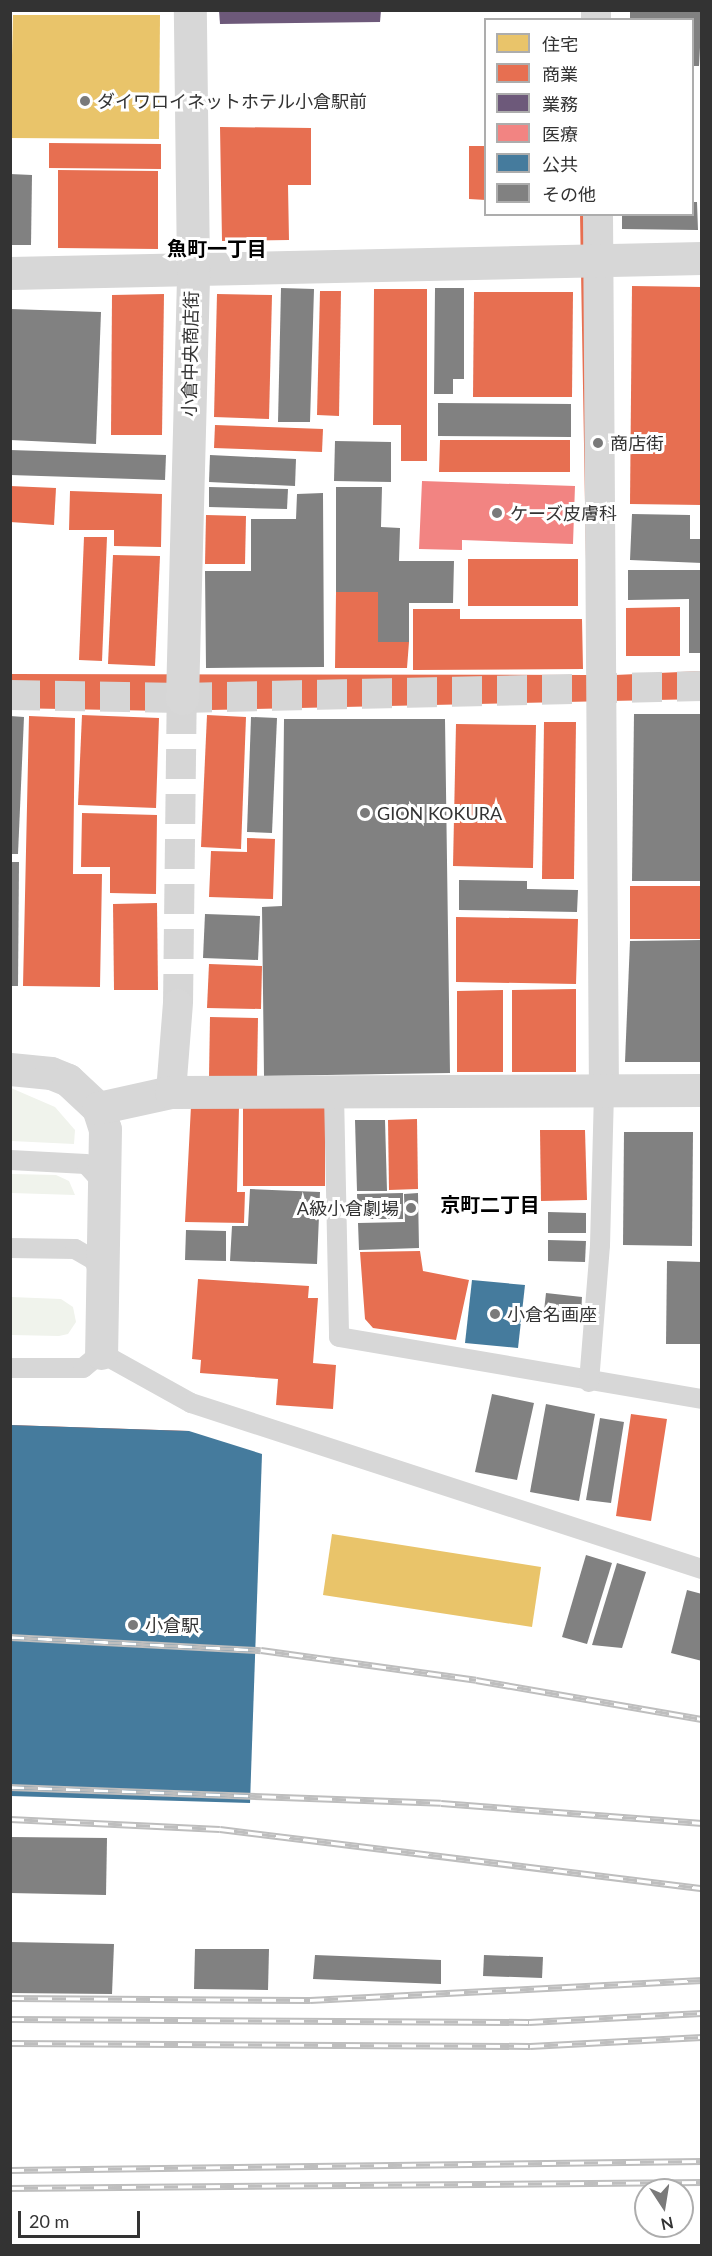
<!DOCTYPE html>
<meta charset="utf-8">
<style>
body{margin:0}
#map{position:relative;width:712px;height:2256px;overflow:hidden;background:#fff;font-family:Lato,"Noto Sans JP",sans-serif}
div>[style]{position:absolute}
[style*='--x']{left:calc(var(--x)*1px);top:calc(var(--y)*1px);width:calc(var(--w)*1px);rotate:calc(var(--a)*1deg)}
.green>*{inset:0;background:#f0f3ec}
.homes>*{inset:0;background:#e9c46a}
.shops>*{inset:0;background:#e76f51}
.offices>*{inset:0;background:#6d597a}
.health>*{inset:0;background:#f28482}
.public>*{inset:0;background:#457b9d}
.building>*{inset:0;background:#818181}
.pedestrian-tunnel>*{height:30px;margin-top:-15px;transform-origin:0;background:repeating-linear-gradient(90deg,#d6d6d6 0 30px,transparent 0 45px)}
.service>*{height:20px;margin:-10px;padding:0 10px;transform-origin:10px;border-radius:10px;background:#d7d7d7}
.pedestrian>*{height:30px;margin:-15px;padding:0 15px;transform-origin:15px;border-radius:15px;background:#d7d7d7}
.minor>*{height:33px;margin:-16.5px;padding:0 16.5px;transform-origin:16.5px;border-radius:16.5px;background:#d7d7d7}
.rail>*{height:7px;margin-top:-3.5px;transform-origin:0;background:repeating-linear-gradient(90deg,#fff 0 14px,#bebebe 0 28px);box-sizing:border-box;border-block:2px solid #bebebe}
.dots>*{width:16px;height:16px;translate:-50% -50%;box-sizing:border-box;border:3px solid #fff;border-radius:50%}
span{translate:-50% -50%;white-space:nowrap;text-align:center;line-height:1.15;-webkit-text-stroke:6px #fff;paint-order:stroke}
.poi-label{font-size:18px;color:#333}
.left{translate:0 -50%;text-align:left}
.right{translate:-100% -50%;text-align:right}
.street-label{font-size:18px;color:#333}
.neighbourhood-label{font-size:20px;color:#000;font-weight:700}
.frame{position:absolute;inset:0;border:12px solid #333;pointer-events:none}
.legend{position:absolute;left:484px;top:18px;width:210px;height:198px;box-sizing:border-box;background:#fff;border:2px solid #adadad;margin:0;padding:8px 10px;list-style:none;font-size:18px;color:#333}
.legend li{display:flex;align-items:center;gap:12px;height:30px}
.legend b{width:30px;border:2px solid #adadad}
.north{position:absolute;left:634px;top:2178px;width:60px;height:60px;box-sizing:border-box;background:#fff;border:2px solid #adadad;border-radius:50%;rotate:168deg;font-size:16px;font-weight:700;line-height:24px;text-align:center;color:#333}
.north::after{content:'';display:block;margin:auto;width:21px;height:27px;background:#7a7a7a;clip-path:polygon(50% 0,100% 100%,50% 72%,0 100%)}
.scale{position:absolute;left:18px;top:2211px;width:122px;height:27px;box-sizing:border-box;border:3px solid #333;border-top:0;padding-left:8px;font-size:18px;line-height:21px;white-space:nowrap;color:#333;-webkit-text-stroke:4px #fff;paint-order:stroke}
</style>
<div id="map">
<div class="green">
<div style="clip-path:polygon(11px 1088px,55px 1107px,75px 1130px,74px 1144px,11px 1141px)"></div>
<div style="clip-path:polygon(11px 1174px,56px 1175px,69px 1181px,75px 1195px,11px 1193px)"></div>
<div style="clip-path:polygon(11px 1297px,61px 1299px,73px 1307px,76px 1322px,68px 1334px,59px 1336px,11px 1335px)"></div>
</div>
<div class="homes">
<div style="clip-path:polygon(13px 15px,160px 15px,159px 139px,10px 138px)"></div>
<div style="clip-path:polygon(332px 1534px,541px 1567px,532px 1627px,323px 1595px)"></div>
</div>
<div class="shops">
<div style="clip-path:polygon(220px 127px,311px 128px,311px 185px,288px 185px,289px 240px,222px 241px)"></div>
<div style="clip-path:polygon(49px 143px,161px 144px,161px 169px,49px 168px)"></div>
<div style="clip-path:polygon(469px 146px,486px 146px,486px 200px,469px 199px)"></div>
<div style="clip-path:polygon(58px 170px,158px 171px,158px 249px,58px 248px)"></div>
<div style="clip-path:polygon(580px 214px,611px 214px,615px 675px,702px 671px,702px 699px,166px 711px,10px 708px,10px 674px,588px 675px)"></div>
<div style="clip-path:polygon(632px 286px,702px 287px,702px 505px,630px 504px)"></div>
<div style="clip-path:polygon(374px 289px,427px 289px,427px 461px,401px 461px,401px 425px,373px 425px)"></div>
<div style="clip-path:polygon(320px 291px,341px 291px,339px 416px,317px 415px)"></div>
<div style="clip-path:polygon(474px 292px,573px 292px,572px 397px,473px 397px)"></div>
<div style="clip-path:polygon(164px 294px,162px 435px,111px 435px,112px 295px)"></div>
<div style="clip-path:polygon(217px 294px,272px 295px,269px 419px,214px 417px)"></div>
<div style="clip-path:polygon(215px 425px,323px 429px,322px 452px,214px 448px)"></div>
<div style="clip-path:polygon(440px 440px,570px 440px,570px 472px,439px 472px)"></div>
<div style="clip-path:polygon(10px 486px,56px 488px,54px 525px,10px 522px)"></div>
<div style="clip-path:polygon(70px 491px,162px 494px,161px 547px,114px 546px,114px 530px,69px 530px)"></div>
<div style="clip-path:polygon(206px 515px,246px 516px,245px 564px,205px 564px)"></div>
<div style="clip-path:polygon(84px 537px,107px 537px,102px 661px,79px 660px)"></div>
<div style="clip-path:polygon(113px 555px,160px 556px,155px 666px,108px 664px)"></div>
<div style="clip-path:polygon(468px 559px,578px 559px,578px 606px,468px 606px)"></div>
<div style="clip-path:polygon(336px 592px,378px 592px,378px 642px,409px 642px,407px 668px,335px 668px)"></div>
<div style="clip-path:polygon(680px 607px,680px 656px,626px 656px,626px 608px)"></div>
<div style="clip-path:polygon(413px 609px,460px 609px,460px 619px,582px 619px,583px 669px,413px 670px)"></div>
<div style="clip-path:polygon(82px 715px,159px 718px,156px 808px,78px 805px)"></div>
<div style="clip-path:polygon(207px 715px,246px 717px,241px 849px,201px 847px)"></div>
<div style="clip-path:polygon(29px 716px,75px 718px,73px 874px,102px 874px,100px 987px,23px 986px)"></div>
<div style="clip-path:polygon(544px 722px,576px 722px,574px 879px,542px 879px)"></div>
<div style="clip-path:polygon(456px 724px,536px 725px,533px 868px,453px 866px)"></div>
<div style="clip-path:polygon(82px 813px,157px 815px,156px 894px,110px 893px,110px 867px,81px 867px)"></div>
<div style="clip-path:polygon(247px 838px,275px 839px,273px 899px,209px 897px,211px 851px,247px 852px)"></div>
<div style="clip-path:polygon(630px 886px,702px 886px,702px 939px,630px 939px)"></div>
<div style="clip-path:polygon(157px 903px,158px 990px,114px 990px,113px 904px)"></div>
<div style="clip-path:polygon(456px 917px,578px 919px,576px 984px,456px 982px)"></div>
<div style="clip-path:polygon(209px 964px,262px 966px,261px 1009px,207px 1008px)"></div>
<div style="clip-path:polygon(576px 989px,576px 1072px,512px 1072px,512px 990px)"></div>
<div style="clip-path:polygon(503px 990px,503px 1072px,457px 1072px,457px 991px)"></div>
<div style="clip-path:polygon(210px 1017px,258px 1018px,257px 1078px,209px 1077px)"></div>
<div style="clip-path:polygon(243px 1103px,325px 1103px,325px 1186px,243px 1186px)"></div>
<div style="clip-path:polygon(191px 1106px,239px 1107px,237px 1192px,245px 1192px,244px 1223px,185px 1222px)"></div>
<div style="clip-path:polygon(417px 1119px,418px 1189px,389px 1190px,388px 1120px)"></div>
<div style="clip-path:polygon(540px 1130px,585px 1130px,587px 1200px,541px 1201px)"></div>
<div style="clip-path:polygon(420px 1251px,423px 1271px,469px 1280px,456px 1340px,373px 1328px,365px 1319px,360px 1252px)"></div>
<div style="clip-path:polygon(198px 1279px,309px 1286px,308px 1298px,318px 1298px,313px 1363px,336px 1365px,333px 1409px,276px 1405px,278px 1379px,200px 1373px,201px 1360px,192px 1359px)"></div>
<div style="clip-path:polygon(631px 1414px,667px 1419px,651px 1521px,616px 1516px)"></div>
<div style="clip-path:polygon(10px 1425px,189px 1431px,182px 1644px,10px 1638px)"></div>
</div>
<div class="offices">
<div style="clip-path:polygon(219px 10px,381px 10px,380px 22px,220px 24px)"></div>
</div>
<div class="health">
<div style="clip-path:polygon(422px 481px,575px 486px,573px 544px,462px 540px,462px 550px,419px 549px)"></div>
</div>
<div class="public">
<div style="clip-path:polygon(472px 1280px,525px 1285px,518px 1348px,465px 1343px)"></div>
<div style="clip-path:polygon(10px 1425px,189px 1431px,262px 1454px,250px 1803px,10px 1796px)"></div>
</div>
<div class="building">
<div style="clip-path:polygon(630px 10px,702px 10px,699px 66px,692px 66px,692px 20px,630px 20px)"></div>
<div style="clip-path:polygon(10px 174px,32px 175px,31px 245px,10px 245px)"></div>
<div style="clip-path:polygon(692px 202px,697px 202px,698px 230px,622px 229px,622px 214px,692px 214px)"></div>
<div style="clip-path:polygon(281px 288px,314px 289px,310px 422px,278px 422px)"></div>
<div style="clip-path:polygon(435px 288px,464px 288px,464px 379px,453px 379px,453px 394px,434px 394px)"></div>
<div style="clip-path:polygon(10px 309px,101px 312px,96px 444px,10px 440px)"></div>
<div style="clip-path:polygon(438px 403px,571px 404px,571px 437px,438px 436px)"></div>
<div style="clip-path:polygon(335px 441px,391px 442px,391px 482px,334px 481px)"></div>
<div style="clip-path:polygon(10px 450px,166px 455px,165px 480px,10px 475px)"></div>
<div style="clip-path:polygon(210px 455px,296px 459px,295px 486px,209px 482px)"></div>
<div style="clip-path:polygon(209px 487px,288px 489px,287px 509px,209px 507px)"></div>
<div style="clip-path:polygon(336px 487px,382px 487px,381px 527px,400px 528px,399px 561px,454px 561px,453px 603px,409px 603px,409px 642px,378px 642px,378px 592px,336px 592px)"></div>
<div style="clip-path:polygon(323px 493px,324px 667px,206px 668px,205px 571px,251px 571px,251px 519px,296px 519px,297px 494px)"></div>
<div style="clip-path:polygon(632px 514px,690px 515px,690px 539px,702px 539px,702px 563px,630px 560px)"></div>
<div style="clip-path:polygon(628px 570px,702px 570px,702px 653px,689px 653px,689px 599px,628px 600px)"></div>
<div style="clip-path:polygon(634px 714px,702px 714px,702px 881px,632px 881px)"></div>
<div style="clip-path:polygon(10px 716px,24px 717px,18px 854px,10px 854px)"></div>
<div style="clip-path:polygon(251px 717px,277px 718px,272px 833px,247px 832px)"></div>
<div style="clip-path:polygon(284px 719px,445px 719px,450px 1073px,264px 1076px,262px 907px,282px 906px)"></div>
<div style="clip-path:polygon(10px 862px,19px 862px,18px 986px,10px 986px)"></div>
<div style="clip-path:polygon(459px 880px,527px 881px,527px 889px,578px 890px,577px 912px,459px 910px)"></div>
<div style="clip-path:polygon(205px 914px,260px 916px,258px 960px,203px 958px)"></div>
<div style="clip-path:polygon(702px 940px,702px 1062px,625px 1062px,630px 941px)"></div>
<div style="clip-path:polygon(355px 1120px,385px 1120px,387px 1191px,357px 1191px)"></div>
<div style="clip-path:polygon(624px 1132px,693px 1132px,692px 1246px,623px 1245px)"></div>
<div style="clip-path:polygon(250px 1189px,320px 1192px,317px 1264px,230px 1261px,232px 1226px,248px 1226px)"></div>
<div style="clip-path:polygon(403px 1193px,403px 1219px,358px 1219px,357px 1194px)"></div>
<div style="clip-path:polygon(418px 1193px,419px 1248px,359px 1250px,358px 1223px,405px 1222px,404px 1194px)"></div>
<div style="clip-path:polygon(548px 1212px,586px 1213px,586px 1233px,548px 1233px)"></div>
<div style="clip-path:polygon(186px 1230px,226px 1231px,226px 1261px,185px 1260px)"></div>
<div style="clip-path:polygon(548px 1240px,586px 1241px,585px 1262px,548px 1261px)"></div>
<div style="clip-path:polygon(667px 1261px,702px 1262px,702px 1344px,666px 1344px)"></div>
<div style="clip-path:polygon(546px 1293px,582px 1297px,581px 1315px,544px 1311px)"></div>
<div style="clip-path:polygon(492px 1394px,534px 1403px,517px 1480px,475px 1472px)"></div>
<div style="clip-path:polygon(546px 1404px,595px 1414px,579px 1501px,530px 1492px)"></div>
<div style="clip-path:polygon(600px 1418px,624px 1422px,611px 1503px,586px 1500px)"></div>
<div style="clip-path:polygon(586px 1555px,612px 1563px,587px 1644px,562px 1637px)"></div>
<div style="clip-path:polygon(617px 1563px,646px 1572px,622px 1648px,592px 1645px)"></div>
<div style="clip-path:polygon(687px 1590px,702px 1594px,702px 1661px,671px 1653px)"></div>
<div style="clip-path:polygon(10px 1837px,107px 1838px,106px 1895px,10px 1893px)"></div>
<div style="clip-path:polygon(10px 1942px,114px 1944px,112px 1994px,10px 1993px)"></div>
<div style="clip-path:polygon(195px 1949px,269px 1949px,268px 1990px,194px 1989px)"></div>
<div style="clip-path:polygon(315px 1955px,441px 1960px,441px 1984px,313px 1979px)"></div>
<div style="clip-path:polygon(484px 1955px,543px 1957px,542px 1978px,483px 1976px)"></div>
</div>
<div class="pedestrian-tunnel">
<div style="--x:10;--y:695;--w:172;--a:1"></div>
<div style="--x:182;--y:698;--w:520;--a:-1.32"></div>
<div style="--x:178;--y:1004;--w:306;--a:-89.3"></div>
</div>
<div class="service">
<div style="--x:334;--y:1094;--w:243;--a:88.8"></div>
<div style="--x:339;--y:1337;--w:368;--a:9.7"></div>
<div style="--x:10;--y:1160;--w:76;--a:3"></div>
<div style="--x:86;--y:1164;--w:30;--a:48"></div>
<div style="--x:10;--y:1248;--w:65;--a:0.9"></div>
<div style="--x:75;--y:1249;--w:22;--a:30"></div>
<div style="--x:94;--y:1260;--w:16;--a:68"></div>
<div style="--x:10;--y:1368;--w:73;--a:0"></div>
<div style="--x:83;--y:1368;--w:23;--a:-40"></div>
<div style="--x:101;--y:1353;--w:103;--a:29.1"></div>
<div style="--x:191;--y:1403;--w:537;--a:18"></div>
<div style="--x:589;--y:1382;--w:137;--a:-85.4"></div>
<div style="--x:600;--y:1245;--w:154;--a:-88.5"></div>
</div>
<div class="pedestrian">
<div style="--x:596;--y:10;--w:10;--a:90"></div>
<div style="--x:598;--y:214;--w:877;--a:89.61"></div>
<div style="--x:171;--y:1092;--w:88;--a:-85.5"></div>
</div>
<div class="minor">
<div style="--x:10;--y:273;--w:692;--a:-1.24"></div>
<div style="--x:182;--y:698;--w:428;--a:-88.5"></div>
<div style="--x:193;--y:270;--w:260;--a:-90.7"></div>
<div style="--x:10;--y:1069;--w:41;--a:5.6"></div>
<div style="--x:51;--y:1073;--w:18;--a:22"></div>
<div style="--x:68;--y:1080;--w:41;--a:43"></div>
<div style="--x:98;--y:1108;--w:22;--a:72"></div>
<div style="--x:105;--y:1129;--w:224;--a:91"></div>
<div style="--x:98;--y:1108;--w:75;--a:-12.4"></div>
<div style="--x:171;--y:1092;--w:531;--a:-0.22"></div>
</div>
<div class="rail">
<div style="--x:10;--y:1637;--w:251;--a:3"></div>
<div style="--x:261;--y:1650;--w:217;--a:7.9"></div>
<div style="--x:476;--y:1680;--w:229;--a:9.8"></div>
<div style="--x:10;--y:1787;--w:431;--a:2.1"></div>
<div style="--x:441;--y:1803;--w:262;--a:4.4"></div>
<div style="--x:10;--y:1819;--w:210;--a:2.7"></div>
<div style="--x:220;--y:1829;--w:486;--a:7"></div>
<div style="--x:10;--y:1998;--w:300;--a:0.4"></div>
<div style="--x:310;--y:2000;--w:393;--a:-2.9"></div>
<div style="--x:10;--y:2019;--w:519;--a:0.33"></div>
<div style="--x:529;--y:2022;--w:173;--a:-3"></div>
<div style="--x:10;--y:2043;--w:520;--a:0.33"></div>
<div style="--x:530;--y:2046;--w:172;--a:-3"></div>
<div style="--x:10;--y:2170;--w:692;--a:-0.75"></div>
<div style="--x:10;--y:2188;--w:692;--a:-0.5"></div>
</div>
<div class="dots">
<div style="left:85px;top:101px;background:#7a7a7a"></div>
<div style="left:598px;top:443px;background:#7a7a7a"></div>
<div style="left:497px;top:513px;background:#7a7a7a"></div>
<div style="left:365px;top:813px;background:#7a7a7a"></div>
<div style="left:411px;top:1208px;background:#7a7a7a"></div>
<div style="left:495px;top:1314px;background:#7a7a7a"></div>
<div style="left:133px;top:1625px;background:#7a7a7a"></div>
</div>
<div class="poi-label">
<span class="left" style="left:97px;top:101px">ダイワロイネットホテル小倉駅前</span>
<span class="left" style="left:610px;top:443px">商店街</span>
<span class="left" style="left:510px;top:513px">ケーズ皮膚科</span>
<span class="left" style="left:377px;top:813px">GION KOKURA</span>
<span class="right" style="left:399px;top:1208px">A級小倉劇場</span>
<span class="left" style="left:507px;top:1314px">小倉名画座</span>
<span class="left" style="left:145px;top:1625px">小倉駅</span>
</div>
<div class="street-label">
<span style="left:190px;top:354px;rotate:-89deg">小倉中央商店街</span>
</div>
<div class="neighbourhood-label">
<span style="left:217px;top:248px">魚町一丁目</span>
<span style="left:490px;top:1204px">京町二丁目</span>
</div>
<div class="frame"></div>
<ul class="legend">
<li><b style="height:16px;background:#e9c46a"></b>住宅</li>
<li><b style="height:16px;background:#e76f51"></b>商業</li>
<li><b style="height:16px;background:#6d597a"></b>業務</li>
<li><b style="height:16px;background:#f28482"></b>医療</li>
<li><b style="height:16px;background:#457b9d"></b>公共</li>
<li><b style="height:16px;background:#818181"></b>その他</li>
</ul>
<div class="north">N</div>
<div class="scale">20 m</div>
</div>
